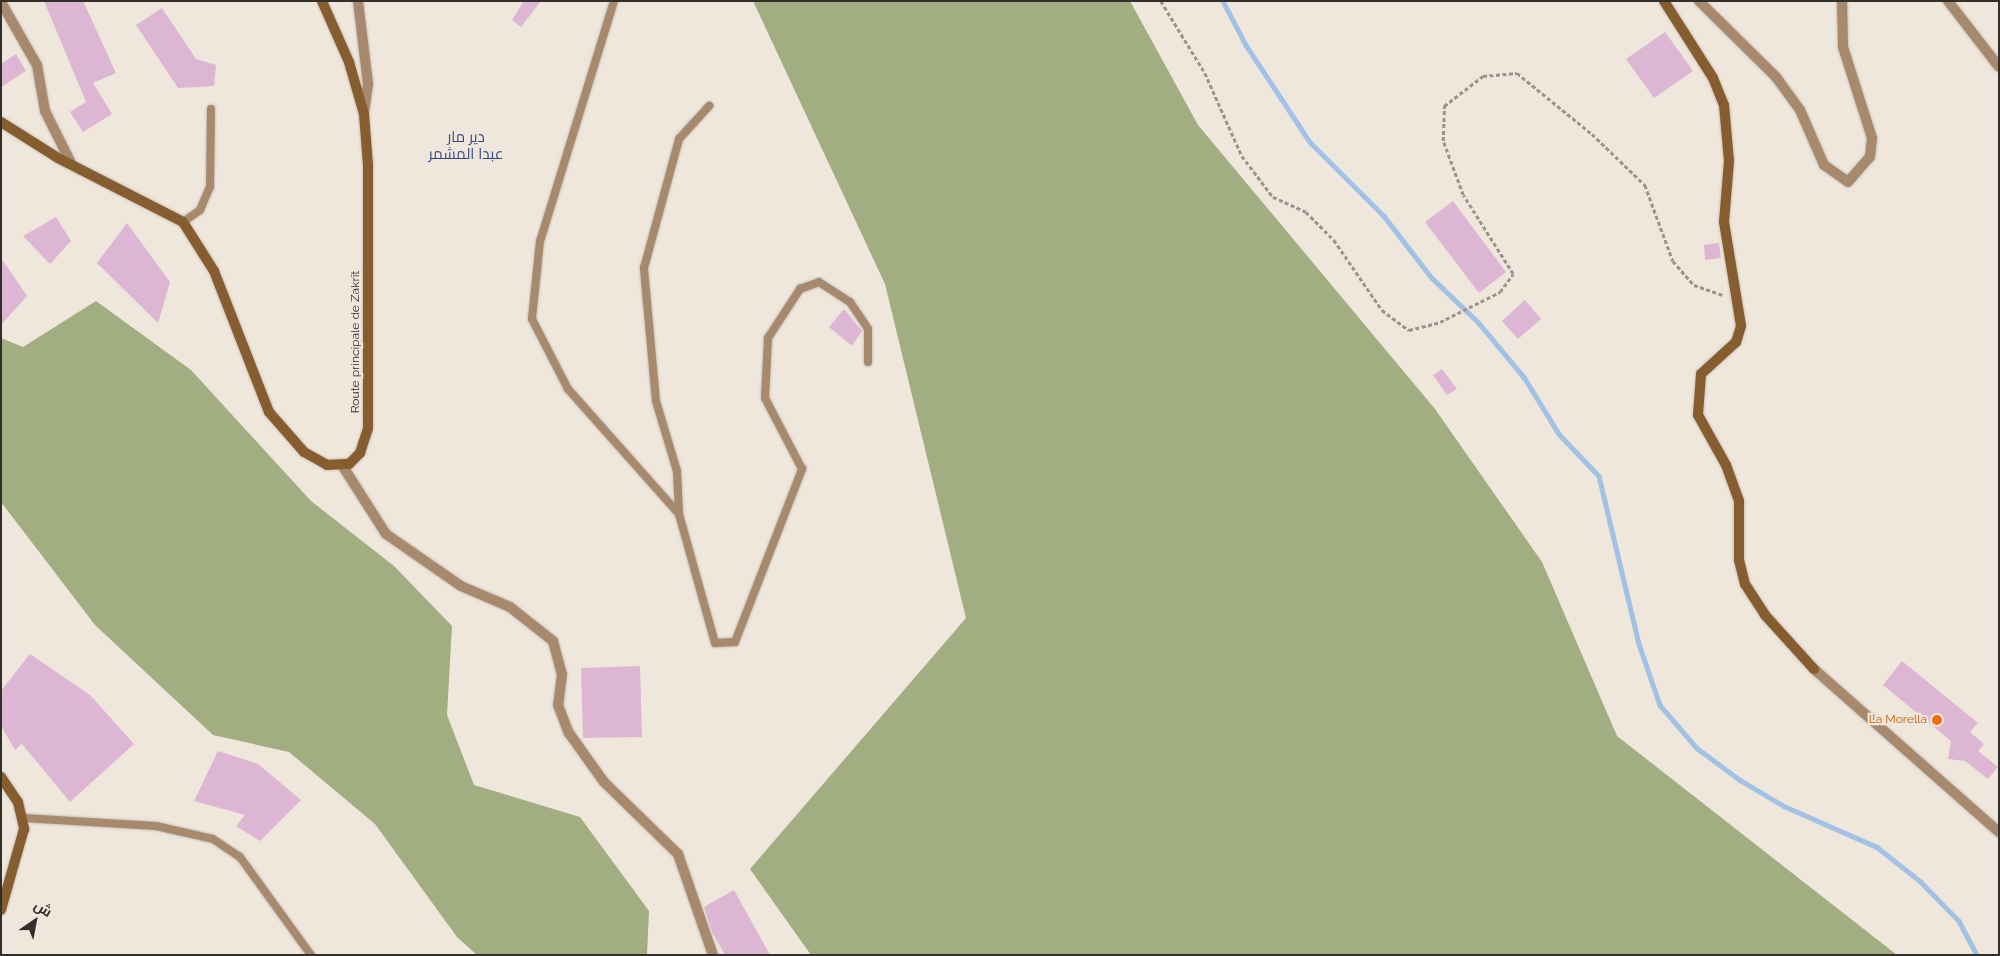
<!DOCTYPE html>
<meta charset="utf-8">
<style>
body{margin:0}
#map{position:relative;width:2000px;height:956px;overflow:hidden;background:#efe6dc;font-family:Raleway,Cairo,sans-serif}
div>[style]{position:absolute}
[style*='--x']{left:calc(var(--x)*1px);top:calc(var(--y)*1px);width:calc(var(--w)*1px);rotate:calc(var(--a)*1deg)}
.forest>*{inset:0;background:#a2ad82}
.stream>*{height:4.5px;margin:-2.25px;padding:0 2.25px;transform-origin:2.25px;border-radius:2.25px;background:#a1c2e4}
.building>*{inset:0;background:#ddb6d4}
.path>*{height:2.5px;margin-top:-1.25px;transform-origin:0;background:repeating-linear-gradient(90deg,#9a948c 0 4px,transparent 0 6.5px)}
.roads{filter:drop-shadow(0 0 1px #c9c1b9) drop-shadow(0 0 1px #c9c1b9)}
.lane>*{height:8px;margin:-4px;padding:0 4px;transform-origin:4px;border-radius:4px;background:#a78a6d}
.street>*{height:10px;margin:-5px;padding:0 5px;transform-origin:5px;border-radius:5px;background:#a78a6d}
.secondary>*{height:10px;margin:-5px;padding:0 5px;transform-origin:5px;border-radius:5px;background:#865d2e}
.dots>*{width:14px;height:14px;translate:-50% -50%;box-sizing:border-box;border:2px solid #efe6dc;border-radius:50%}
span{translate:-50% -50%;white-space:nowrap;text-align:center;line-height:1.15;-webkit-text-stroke:4.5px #efe6dc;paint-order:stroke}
.street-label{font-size:12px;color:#322f2b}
.food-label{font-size:12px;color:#c56008}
.right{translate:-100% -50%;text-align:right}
.quarter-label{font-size:15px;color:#364882}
.frame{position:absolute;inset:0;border:2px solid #322f2b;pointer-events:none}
.north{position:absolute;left:10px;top:896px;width:50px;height:50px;-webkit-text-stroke:4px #efe6dc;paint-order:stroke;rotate:33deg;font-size:14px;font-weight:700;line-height:20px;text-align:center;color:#322f2b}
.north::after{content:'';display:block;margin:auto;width:18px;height:22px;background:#322f2b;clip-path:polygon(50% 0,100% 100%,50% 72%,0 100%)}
</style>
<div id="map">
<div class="forest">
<div style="clip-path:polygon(753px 1px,1130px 1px,1198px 125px,1435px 409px,1542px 562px,1617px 736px,1897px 955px,811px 955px,750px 869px,966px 618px,885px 284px)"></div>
<div style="clip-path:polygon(96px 301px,191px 370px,311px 501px,394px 566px,452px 626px,447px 715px,474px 785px,580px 817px,649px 911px,647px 955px,477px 955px,457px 937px,375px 824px,289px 752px,213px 735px,95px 625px,1px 502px,1px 338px,23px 347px)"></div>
</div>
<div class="stream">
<div style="--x:1223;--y:1;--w:50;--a:62.4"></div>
<div style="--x:1246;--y:45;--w:116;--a:56.6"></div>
<div style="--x:1310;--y:142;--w:105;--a:45"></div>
<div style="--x:1384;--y:216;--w:78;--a:52.3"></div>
<div style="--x:1432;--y:278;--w:64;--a:43.7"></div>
<div style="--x:1478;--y:322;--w:72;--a:50.1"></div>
<div style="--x:1524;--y:377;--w:67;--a:58.4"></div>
<div style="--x:1559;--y:434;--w:58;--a:46.4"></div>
<div style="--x:1599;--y:476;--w:173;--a:76.6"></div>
<div style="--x:1639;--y:644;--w:65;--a:71"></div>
<div style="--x:1660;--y:705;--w:57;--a:49.3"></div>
<div style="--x:1697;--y:748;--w:54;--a:36.7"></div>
<div style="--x:1740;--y:780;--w:51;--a:30.6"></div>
<div style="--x:1784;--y:806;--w:102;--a:23.8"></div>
<div style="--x:1877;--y:847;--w:55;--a:38.3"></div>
<div style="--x:1920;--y:881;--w:56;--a:45.7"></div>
<div style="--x:1959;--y:921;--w:38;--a:62"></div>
</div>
<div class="building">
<div style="clip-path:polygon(44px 1px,83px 1px,116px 73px,93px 83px,112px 114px,83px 132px,70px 112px,86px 102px)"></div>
<div style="clip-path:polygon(524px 1px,541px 1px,521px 27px,512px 20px)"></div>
<div style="clip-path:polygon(162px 8px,196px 59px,216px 65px,214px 86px,178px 88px,136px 25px)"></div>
<div style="clip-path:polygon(1665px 32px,1693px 71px,1654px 98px,1626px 59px)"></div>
<div style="clip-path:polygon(16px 54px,26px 71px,1px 87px,1px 64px)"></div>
<div style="clip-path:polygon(1453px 201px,1506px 272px,1479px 293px,1425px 222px)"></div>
<div style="clip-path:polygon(56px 217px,71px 241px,50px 264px,23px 236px)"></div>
<div style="clip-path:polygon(127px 223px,170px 282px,158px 323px,97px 263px)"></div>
<div style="clip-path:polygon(1719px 243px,1721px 258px,1705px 260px,1704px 245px)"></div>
<div style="clip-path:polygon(1px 258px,27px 296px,1px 325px)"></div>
<div style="clip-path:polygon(1525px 300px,1541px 319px,1518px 339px,1502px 321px)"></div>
<div style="clip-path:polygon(844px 309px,862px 331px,852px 346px,829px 327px)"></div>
<div style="clip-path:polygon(1442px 369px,1457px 389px,1447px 395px,1433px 375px)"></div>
<div style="clip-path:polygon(30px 654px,90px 695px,134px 744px,70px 802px,22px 744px,15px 750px,1px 726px,1px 691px)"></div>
<div style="clip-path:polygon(1902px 661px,1978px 723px,1970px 732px,1984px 744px,1978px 751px,1998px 767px,1988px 779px,1965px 761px,1948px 759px,1951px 741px,1883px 685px)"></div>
<div style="clip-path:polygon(640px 666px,642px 737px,583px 738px,581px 668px)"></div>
<div style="clip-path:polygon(218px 751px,258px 764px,301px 800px,260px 841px,236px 826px,245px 815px,194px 801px)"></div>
<div style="clip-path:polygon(734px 890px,770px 955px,725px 955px,712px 932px,704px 907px)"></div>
</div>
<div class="path">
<div style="--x:1161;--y:1;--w:84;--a:58.6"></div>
<div style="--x:1205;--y:73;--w:91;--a:66"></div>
<div style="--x:1242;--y:156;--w:51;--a:52.9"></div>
<div style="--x:1273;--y:197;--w:36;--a:24"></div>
<div style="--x:1306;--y:212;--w:40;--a:45"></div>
<div style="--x:1334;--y:240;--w:85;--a:55.6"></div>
<div style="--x:1382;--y:310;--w:34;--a:37"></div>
<div style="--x:1409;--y:330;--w:32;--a:-14"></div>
<div style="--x:1440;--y:322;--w:67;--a:-26.6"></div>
<div style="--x:1500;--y:292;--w:22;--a:-54"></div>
<div style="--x:1513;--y:274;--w:93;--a:-122.3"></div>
<div style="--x:1463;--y:195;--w:58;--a:-110.3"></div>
<div style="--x:1443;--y:141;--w:35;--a:-88"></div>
<div style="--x:1444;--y:106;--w:49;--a:-37.6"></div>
<div style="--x:1483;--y:76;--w:34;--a:-5"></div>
<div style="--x:1517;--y:73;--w:97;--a:39.1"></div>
<div style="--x:1592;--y:134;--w:74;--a:43.9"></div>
<div style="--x:1645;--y:185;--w:81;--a:69.8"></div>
<div style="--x:1673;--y:261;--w:32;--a:49"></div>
<div style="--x:1694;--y:285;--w:31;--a:19"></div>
</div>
<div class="roads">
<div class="lane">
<div style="--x:614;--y:1;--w:251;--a:107.1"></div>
<div style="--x:540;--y:241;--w:78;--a:95.9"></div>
<div style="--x:532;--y:319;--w:79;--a:62.8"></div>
<div style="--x:568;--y:389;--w:167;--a:48.4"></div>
<div style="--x:679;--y:514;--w:134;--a:74.4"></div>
<div style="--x:715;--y:643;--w:20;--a:-3"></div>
<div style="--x:735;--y:642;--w:186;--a:-68.8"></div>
<div style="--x:802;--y:469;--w:80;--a:-117.5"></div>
<div style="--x:765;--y:398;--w:60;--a:-87.1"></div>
<div style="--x:768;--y:338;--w:59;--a:-56.9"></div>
<div style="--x:800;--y:289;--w:20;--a:-20"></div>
<div style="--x:819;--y:282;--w:37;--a:33"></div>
<div style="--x:850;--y:302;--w:32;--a:56"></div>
<div style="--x:868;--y:329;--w:33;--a:90"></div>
<div style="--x:183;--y:222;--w:21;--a:-35"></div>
<div style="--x:200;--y:210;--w:25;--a:-67"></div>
<div style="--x:210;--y:187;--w:78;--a:-89.3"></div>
<div style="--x:679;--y:514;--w:43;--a:-92.7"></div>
<div style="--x:677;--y:471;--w:73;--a:-106.7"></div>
<div style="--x:656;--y:401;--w:134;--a:-95.2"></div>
<div style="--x:644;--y:268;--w:134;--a:-74.8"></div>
<div style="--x:679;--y:139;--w:45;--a:-47.7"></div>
<div style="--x:24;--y:818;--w:132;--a:3.5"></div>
<div style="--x:156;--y:826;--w:58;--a:12.8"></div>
<div style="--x:213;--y:839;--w:32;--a:34"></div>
<div style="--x:240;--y:857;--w:121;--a:54.1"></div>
</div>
<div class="street">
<div style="--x:358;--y:1;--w:84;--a:83.1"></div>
<div style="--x:368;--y:84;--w:29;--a:98"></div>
<div style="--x:1699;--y:1;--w:108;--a:44.6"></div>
<div style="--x:1776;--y:77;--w:41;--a:54"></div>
<div style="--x:1800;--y:110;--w:60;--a:66.4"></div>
<div style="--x:1824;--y:165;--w:29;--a:35"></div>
<div style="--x:1848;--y:182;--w:33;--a:-49"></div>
<div style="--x:1870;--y:157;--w:19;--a:-84"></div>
<div style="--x:1872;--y:138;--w:96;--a:-107.7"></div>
<div style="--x:1843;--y:47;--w:46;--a:-91.2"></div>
<div style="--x:1948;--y:1;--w:83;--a:52.3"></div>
<div style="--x:1;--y:2;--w:73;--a:60.3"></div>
<div style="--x:37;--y:65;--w:47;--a:80.1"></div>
<div style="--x:45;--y:111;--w:60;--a:63.4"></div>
<div style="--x:342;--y:465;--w:82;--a:57.5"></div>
<div style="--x:386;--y:534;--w:91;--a:34.7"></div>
<div style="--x:461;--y:586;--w:53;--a:23.2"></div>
<div style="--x:510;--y:607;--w:55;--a:38.3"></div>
<div style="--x:553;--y:641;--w:34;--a:75"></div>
<div style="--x:562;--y:674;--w:31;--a:97"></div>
<div style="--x:558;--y:705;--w:30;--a:69"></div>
<div style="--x:569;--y:733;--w:60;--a:54.5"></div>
<div style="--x:604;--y:782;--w:103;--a:44.2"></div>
<div style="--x:678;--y:854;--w:107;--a:70.9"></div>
<div style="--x:1814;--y:669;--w:247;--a:41.4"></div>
</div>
<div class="secondary">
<div style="--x:1664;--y:1;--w:91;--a:57.5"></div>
<div style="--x:1713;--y:78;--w:29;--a:68"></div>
<div style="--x:1724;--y:105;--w:56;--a:84.9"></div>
<div style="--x:1729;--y:161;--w:61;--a:94.7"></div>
<div style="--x:1724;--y:222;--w:105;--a:80.7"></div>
<div style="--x:1741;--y:326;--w:17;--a:107"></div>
<div style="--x:1736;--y:342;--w:47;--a:137.6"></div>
<div style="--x:1701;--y:374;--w:41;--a:94.2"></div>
<div style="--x:1698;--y:415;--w:57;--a:60.8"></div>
<div style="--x:1726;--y:465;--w:38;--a:70"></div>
<div style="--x:1739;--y:501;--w:59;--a:90"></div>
<div style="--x:1739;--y:560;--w:25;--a:76"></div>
<div style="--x:1745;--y:584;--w:37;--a:57"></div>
<div style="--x:1765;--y:615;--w:73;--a:47.8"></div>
<div style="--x:1;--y:122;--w:67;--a:32.3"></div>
<div style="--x:58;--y:158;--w:140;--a:27.1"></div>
<div style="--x:183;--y:222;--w:58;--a:57.7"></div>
<div style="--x:214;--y:271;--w:151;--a:68.7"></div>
<div style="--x:269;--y:412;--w:53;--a:48.8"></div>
<div style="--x:304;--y:452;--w:26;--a:29"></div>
<div style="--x:327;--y:465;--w:22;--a:-3"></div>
<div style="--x:349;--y:464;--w:16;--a:-45"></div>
<div style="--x:360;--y:453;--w:26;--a:-72"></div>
<div style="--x:368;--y:428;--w:263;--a:-90"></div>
<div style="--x:368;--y:165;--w:51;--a:-94.5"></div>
<div style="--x:364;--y:114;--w:54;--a:-106.1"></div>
<div style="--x:349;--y:62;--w:67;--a:-113.9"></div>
<div style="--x:1;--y:777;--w:30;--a:56"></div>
<div style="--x:18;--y:802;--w:28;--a:77"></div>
<div style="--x:24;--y:829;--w:84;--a:105.9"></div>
</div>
</div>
<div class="dots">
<div style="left:1937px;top:720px;background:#e8710a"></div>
</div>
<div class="street-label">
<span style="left:356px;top:342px;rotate:-90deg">Route principale de Zakrît</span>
</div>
<div class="food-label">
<span class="right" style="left:1927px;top:720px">La Morella</span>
</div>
<div class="quarter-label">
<span style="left:466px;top:146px">دير مار<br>عبدا المشمر</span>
</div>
<div class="frame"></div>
<div class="north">ش</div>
</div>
